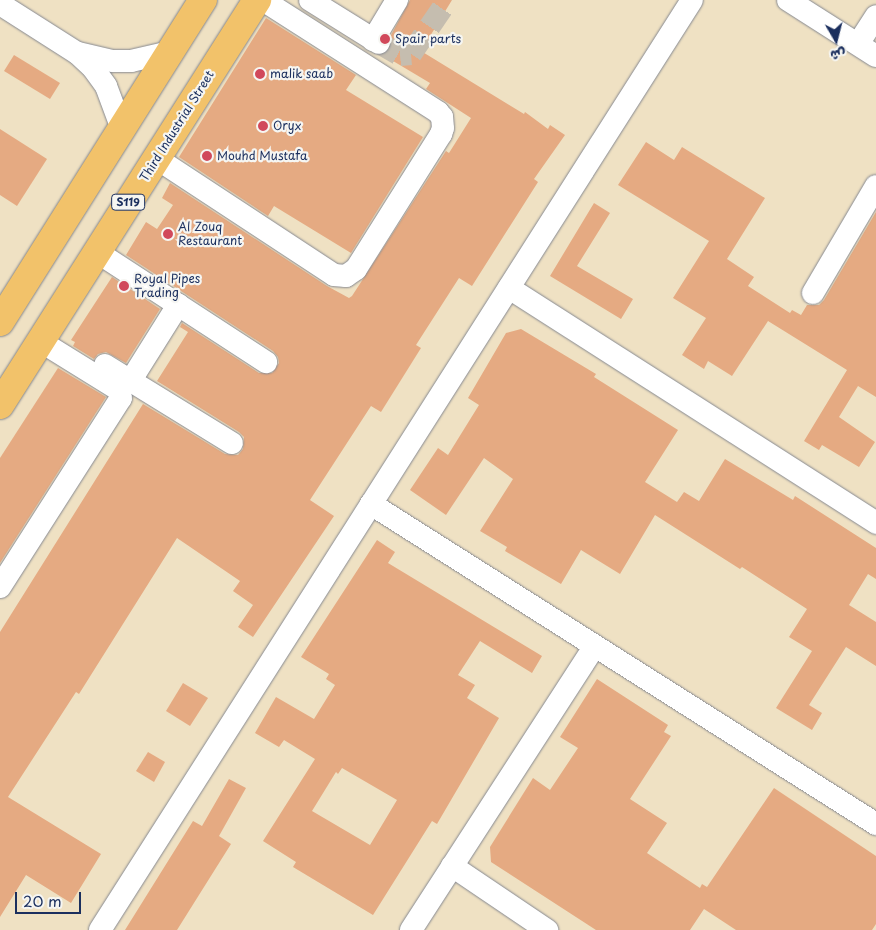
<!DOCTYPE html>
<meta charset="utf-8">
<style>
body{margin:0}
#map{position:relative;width:876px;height:930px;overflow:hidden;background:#efe1c3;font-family:"Playpen Sans","Playpen Sans Arabic",sans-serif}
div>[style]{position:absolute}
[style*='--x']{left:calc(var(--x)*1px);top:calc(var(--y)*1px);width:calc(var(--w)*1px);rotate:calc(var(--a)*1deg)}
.building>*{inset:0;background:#e5aa82}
.minor-tunnel>*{height:22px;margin-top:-11px;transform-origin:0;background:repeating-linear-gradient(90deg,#c5bdaf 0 22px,transparent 0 33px)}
.roads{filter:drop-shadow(0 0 1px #858890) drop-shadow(0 0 1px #858890)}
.minor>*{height:22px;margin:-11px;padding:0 11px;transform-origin:11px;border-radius:11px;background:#fff}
.major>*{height:28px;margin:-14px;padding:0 14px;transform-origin:14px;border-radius:14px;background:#f2c26a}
.dots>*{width:14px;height:14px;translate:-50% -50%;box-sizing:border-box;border:2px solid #f6f6f2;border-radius:50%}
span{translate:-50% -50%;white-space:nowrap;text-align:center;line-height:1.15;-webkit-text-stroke:4.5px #f6f6f2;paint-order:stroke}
.shield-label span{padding:1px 4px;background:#f6f6f2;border:1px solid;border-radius:4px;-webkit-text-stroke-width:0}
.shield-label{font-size:11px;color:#1b2f5e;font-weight:700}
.poi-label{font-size:12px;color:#1b2f5e}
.left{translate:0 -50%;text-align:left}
.street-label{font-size:12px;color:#1b2f5e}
.north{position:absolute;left:811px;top:15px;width:50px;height:50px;-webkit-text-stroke:4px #f6f6f2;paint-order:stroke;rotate:172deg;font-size:14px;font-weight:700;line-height:20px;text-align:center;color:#1b2f5e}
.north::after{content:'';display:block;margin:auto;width:18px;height:22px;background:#1b2f5e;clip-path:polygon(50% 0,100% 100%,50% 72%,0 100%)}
.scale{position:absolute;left:15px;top:892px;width:66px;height:22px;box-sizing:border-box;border:2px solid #1b2f5e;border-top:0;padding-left:6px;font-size:15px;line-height:18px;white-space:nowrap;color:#1b2f5e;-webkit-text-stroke:4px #f6f6f2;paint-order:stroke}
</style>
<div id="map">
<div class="building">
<div style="clip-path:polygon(410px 0,452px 0,421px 51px,524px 114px,525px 112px,548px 129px,550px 125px,565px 135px,534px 179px,538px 182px,472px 286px,459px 278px,416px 345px,421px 348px,381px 412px,371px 406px,310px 500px,334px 516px,253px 637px,238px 627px,253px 605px,233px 591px,240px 581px,177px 538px,79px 694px,76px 692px,8px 797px,101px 854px,71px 903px,26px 875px,0 917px,0 632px,143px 404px,225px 454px,238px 455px,243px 449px,244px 437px,239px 432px,157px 381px,188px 332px,180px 327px,182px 323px,259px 373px,272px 373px,279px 363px,278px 357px,273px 351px,126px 255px,146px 222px,157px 229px,173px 205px,162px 198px,170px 183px,327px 286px,349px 298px,352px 296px,446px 151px,449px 153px,471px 118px,426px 89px,430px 83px,383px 55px,390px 50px,390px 37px)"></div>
<div style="clip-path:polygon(266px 18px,356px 75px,346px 90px,423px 137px,351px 253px,274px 206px,268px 216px,179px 157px)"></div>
<div style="clip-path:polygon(14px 55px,60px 83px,50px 99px,4px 71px)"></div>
<div style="clip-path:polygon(0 129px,47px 159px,17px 206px,0 195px)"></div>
<div style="clip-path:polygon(646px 142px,674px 160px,682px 147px,765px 198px,727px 259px,754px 277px,748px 286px,790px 313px,792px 310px,801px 315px,807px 305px,819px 305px,824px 300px,876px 212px,876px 397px,858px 386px,839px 417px,875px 442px,859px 467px,822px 445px,819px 450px,804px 441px,847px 370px,768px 321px,732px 376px,708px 361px,704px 369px,682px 355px,706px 318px,673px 298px,709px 241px,618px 185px)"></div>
<div style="clip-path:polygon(594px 203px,610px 213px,577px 266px,633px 299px,621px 319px,550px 276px)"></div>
<div style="clip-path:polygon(112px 277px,160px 309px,126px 363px,106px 352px,98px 354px,94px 359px,73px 346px,75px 342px,71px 340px)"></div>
<div style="clip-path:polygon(521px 329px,596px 374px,594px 377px,678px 430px,645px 482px,677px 502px,684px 492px,699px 501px,725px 459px,793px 500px,795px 496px,876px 548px,876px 579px,868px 574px,849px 605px,876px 622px,876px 666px,846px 647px,809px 705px,822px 713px,812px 730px,776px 708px,812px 651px,789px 637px,807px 609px,742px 567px,740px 569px,655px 515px,620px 574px,581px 550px,561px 584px,505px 551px,507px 547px,480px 531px,513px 479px,484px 458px,446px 515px,410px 490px,438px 448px,448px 455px,479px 405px,468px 398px,506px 333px)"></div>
<div style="clip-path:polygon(58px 368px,106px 397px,0 563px,0 458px)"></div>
<div style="clip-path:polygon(evenodd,377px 540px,395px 552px,388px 563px,542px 656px,532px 673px,480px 641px,458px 675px,475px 685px,467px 698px,499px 718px,437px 824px,432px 821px,373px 915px,293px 867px,296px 862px,263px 841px,315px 759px,284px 740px,279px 747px,255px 733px,276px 697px,314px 719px,335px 685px,326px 679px,329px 674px,301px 657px,377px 540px,342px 768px,397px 800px,370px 845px,312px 811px,336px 772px,338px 774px,342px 768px)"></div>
<div style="clip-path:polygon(597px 679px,668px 725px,664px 732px,671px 736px,630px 799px,667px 823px,647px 853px,700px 888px,702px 884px,707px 887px,774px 788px,876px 856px,876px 924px,872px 930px,736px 930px,704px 909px,690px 930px,596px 930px,491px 862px,490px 847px,533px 778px,550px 790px,578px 748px,560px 737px)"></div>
<div style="clip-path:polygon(183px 683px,208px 698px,190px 726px,166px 711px)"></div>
<div style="clip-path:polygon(148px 752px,165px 762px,154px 782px,136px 771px)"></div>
<div style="clip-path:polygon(229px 779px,246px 788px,219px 836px,231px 844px,177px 930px,125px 930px,193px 821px,202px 826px)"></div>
</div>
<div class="minor-tunnel">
<div style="--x:379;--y:43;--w:24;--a:30"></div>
<div style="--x:400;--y:55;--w:11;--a:-5"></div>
<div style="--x:411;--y:54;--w:65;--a:-55.6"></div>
</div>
<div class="roads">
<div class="minor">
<div style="--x:310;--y:0;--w:81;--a:31.9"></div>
<div style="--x:788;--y:0;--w:104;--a:32.5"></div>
<div style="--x:0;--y:4;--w:91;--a:32.5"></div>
<div style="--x:77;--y:53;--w:22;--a:43"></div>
<div style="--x:93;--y:68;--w:22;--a:54"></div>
<div style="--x:106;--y:86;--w:46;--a:69.6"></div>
<div style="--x:373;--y:40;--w:47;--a:-59"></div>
<div style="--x:858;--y:44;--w:33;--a:-57"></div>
<div style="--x:78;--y:53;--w:36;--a:13"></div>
<div style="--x:113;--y:61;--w:18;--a:0"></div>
<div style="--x:131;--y:61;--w:40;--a:-13"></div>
<div style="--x:156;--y:158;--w:213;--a:33.3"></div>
<div style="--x:334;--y:275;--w:12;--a:5"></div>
<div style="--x:346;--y:276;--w:12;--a:-35"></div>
<div style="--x:356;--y:269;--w:160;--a:-57.8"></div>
<div style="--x:441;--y:134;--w:6;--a:-72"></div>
<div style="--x:443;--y:128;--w:11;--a:-95"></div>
<div style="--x:442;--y:117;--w:6;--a:-129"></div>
<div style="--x:438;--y:112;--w:208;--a:-147.4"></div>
<div style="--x:97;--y:252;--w:202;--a:33.1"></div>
<div style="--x:509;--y:288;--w:436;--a:32.6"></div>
<div style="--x:813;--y:293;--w:124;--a:-59.5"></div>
<div style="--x:105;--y:365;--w:149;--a:31.6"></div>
<div style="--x:131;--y:380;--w:89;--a:-57.9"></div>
<div style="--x:371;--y:504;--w:598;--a:32.36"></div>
<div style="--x:0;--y:587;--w:224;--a:-57.4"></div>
<div style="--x:121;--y:398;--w:8;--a:-104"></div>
<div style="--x:119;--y:390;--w:93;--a:-148.2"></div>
<div style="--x:452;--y:866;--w:115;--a:34"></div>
<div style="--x:100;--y:930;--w:1102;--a:-57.52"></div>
<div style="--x:411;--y:930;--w:338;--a:-57.1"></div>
</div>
<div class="major">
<div style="--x:0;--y:322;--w:381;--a:-57.8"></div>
<div style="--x:0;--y:405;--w:480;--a:-57.6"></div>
</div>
</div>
<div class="dots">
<div style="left:385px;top:39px;background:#d1495b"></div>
<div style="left:260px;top:74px;background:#d1495b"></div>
<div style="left:263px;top:126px;background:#d1495b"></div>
<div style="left:207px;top:156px;background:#d1495b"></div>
<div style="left:168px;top:234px;background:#d1495b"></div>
<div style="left:124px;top:286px;background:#d1495b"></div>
</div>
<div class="shield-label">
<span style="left:128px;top:202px">S119</span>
</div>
<div class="poi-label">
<span class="left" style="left:395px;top:39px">Spair parts</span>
<span class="left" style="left:270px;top:74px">malik saab</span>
<span class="left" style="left:273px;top:126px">Oryx</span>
<span class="left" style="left:217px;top:156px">Mouhd Mustafa</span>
<span class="left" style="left:178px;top:234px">Al Zouq<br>Restaurant</span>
<span class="left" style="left:134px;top:286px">Royal Pipes<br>Trading</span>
</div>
<div class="street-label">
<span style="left:177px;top:126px;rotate:-58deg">Third Industrial Street</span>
</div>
<div class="north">ش</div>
<div class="scale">20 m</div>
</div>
